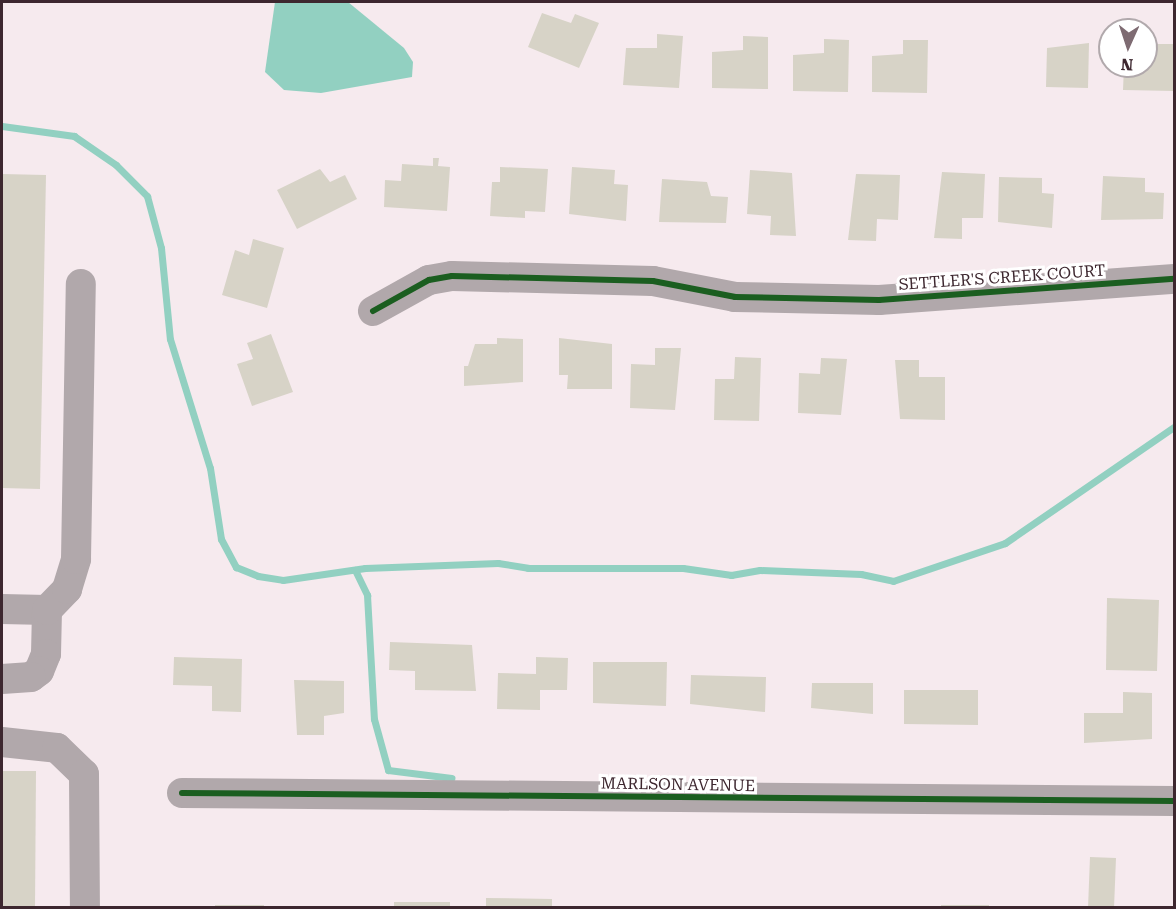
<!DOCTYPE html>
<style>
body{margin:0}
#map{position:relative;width:1176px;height:909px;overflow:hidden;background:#f6eaee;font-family:"Roboto Serif",serif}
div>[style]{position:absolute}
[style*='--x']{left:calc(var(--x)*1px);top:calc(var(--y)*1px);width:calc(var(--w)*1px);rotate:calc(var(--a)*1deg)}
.water>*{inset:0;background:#92d0c1}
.stream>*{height:7px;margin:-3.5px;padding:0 3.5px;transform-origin:3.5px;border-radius:3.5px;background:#92d0c1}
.building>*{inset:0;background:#d7d3c7}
.minor>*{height:30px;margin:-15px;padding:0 15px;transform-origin:15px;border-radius:15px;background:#b1a8ab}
.cycleway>*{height:6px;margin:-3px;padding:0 3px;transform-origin:3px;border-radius:3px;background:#1b5e20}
span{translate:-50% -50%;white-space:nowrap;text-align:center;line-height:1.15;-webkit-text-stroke:6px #fff;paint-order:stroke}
.street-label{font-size:16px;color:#3d272f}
.frame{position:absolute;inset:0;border:3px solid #3d272f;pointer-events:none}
.north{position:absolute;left:1098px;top:18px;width:60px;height:60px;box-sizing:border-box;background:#fff;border:2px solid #b1a9ac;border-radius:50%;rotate:183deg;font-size:16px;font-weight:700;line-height:24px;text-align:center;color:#3d272f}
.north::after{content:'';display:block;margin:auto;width:21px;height:27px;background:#7e6b72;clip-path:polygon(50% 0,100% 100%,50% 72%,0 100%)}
</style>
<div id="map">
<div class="water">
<div style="clip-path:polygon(275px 2px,348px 2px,404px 48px,413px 62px,412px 77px,321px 93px,284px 90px,265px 72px)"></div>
</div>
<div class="stream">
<div style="--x:2;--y:126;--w:73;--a:7.9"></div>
<div style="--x:74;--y:136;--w:51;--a:34.6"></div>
<div style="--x:116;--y:165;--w:44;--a:45"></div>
<div style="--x:147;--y:196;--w:54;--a:74.9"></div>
<div style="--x:161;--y:248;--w:91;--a:84.4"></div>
<div style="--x:170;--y:339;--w:135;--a:72.8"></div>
<div style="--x:210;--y:468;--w:72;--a:81.2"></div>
<div style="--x:221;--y:539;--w:32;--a:62"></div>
<div style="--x:236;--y:567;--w:24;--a:22"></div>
<div style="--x:258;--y:576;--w:25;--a:9"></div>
<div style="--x:283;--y:580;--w:83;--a:-8.3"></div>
<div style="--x:365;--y:568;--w:133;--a:-2.2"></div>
<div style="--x:498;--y:563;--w:30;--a:9"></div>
<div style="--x:528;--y:568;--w:155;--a:0"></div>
<div style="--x:683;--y:568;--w:49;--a:8.3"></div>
<div style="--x:731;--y:575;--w:29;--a:-10"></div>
<div style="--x:760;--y:570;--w:101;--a:2.3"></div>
<div style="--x:861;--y:574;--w:33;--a:12"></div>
<div style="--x:893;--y:581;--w:118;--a:-18.7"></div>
<div style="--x:1005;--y:543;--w:205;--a:-34.5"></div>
<div style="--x:355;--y:570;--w:28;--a:64"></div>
<div style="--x:367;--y:595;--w:124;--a:86.8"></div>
<div style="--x:374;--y:719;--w:53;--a:74.6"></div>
<div style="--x:388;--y:770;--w:64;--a:7.1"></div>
</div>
<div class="building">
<div style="clip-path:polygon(542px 13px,571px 23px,575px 14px,599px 23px,579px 68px,528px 47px)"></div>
<div style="clip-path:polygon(657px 34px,683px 36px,679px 88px,623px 85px,626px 48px,657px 48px)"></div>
<div style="clip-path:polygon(743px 36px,768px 37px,768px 89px,712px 88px,712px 52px,743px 50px)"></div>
<div style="clip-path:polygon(824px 39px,849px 40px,848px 92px,793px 91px,793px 55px,824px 53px)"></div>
<div style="clip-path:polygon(903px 40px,928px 40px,927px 93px,872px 92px,872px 56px,903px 54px)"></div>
<div style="clip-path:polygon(1089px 43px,1088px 88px,1046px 87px,1047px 48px)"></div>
<div style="clip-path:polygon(1154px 44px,1174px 44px,1174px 91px,1123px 90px,1124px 66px,1146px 66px,1146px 52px,1154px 52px)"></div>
<div style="clip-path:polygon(433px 158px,439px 158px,438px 166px,450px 167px,447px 211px,384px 207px,385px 180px,401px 181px,402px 164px,433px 166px)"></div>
<div style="clip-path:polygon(500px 167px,548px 169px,545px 212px,525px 211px,525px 218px,490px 216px,492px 182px,500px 182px)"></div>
<div style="clip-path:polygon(572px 167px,615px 170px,614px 184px,628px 185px,626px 221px,569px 214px)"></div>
<div style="clip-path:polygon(320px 169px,330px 182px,345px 175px,357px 199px,297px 229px,277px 190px)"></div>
<div style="clip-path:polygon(750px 170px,792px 173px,796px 236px,770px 235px,771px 216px,747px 214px)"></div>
<div style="clip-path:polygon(942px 172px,985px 174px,983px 218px,962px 218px,962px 239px,934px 238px)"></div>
<div style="clip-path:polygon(2px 174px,46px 175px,40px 489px,2px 488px)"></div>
<div style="clip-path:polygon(856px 174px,900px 175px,898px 220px,877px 219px,876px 241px,848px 240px)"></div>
<div style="clip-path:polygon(1103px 176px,1145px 178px,1145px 192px,1164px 193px,1163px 219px,1101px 220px)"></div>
<div style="clip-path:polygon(999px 177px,1042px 178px,1042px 193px,1054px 194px,1052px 228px,998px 222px)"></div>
<div style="clip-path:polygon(662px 179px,707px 182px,711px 196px,728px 197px,726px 223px,659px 222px)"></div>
<div style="clip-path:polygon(253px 239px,284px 248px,267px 308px,222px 295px,235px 250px,249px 255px)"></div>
<div style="clip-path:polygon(271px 334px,293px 392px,252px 406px,237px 364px,253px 359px,247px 343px)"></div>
<div style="clip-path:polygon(497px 338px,523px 339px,523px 382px,464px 386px,464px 366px,468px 366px,475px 344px,497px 344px)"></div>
<div style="clip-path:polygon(559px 338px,612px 344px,612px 389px,567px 389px,568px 375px,559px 375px)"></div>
<div style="clip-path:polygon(655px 348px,681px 348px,675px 410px,630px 408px,631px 364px,655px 365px)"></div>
<div style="clip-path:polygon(735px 357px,761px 358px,759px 421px,714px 420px,715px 379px,734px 379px)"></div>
<div style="clip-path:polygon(821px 358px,847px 359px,841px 415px,798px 413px,799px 373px,820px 374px)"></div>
<div style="clip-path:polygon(895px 360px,919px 360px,919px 377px,945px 377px,945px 420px,900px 419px)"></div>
<div style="clip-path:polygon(1107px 598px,1159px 600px,1157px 671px,1106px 670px)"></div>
<div style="clip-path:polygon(390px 642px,472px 645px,476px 691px,415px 690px,415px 671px,389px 670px)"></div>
<div style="clip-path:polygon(174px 657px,242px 659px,241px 712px,212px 711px,212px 686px,173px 685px)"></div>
<div style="clip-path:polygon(536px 657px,568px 658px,567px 690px,540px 690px,540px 710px,497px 709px,498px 673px,536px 674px)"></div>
<div style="clip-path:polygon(593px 662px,667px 662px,666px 706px,593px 703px)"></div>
<div style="clip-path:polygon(691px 675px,766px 677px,765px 712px,690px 704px)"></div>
<div style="clip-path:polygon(294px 680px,344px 681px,344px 713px,324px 716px,324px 735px,297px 735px)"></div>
<div style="clip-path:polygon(812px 683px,873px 683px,873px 714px,811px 708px)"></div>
<div style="clip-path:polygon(904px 690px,978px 690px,978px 725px,904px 724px)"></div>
<div style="clip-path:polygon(1123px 692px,1152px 693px,1152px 739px,1084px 743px,1084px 713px,1123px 713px)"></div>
<div style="clip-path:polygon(2px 771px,36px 771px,35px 908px,2px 908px)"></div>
<div style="clip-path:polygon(1090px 857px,1116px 858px,1114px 908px,1088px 908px)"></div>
<div style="clip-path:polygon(486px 898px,552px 899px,552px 908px,486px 908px)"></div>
<div style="clip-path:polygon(394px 902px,450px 902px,450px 908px,394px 908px)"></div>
<div style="clip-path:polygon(215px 905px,264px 905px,264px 908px,215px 908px)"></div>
<div style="clip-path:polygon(941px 905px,989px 905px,989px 908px,941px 908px)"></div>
</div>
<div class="minor">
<div style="--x:373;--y:311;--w:64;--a:-29"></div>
<div style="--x:429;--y:280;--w:23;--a:-10"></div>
<div style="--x:452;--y:276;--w:201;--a:1.4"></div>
<div style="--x:653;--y:281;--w:84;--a:11"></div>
<div style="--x:735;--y:297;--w:144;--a:1.2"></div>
<div style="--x:879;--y:300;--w:296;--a:-4.1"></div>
<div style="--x:2;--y:609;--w:45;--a:1.3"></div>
<div style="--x:47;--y:610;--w:44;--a:91.3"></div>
<div style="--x:46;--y:654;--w:18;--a:112"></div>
<div style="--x:39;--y:671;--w:10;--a:143"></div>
<div style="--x:31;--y:677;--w:29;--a:176"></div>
<div style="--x:47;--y:610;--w:29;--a:-46"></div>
<div style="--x:67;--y:589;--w:31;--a:-73"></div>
<div style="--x:76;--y:559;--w:275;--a:-89"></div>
<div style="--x:2;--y:742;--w:55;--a:6.2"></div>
<div style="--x:57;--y:748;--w:37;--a:44"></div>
<div style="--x:84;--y:774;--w:134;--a:89.6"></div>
<div style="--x:182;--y:793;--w:992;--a:0.46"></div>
</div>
<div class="cycleway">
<div style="--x:373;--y:311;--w:64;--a:-29"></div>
<div style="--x:429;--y:280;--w:23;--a:-10"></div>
<div style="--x:452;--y:276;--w:201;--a:1.4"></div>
<div style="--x:653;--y:281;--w:84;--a:11"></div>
<div style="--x:735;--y:297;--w:144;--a:1.2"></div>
<div style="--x:879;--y:300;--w:296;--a:-4.1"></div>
<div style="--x:182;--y:793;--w:992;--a:0.46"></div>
</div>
<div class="street-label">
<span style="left:1002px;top:278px;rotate:-4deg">SETTLER'S CREEK COURT</span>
<span style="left:678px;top:785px;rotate:1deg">MARLSON AVENUE</span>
</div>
<div class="frame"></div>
<div class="north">N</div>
</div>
